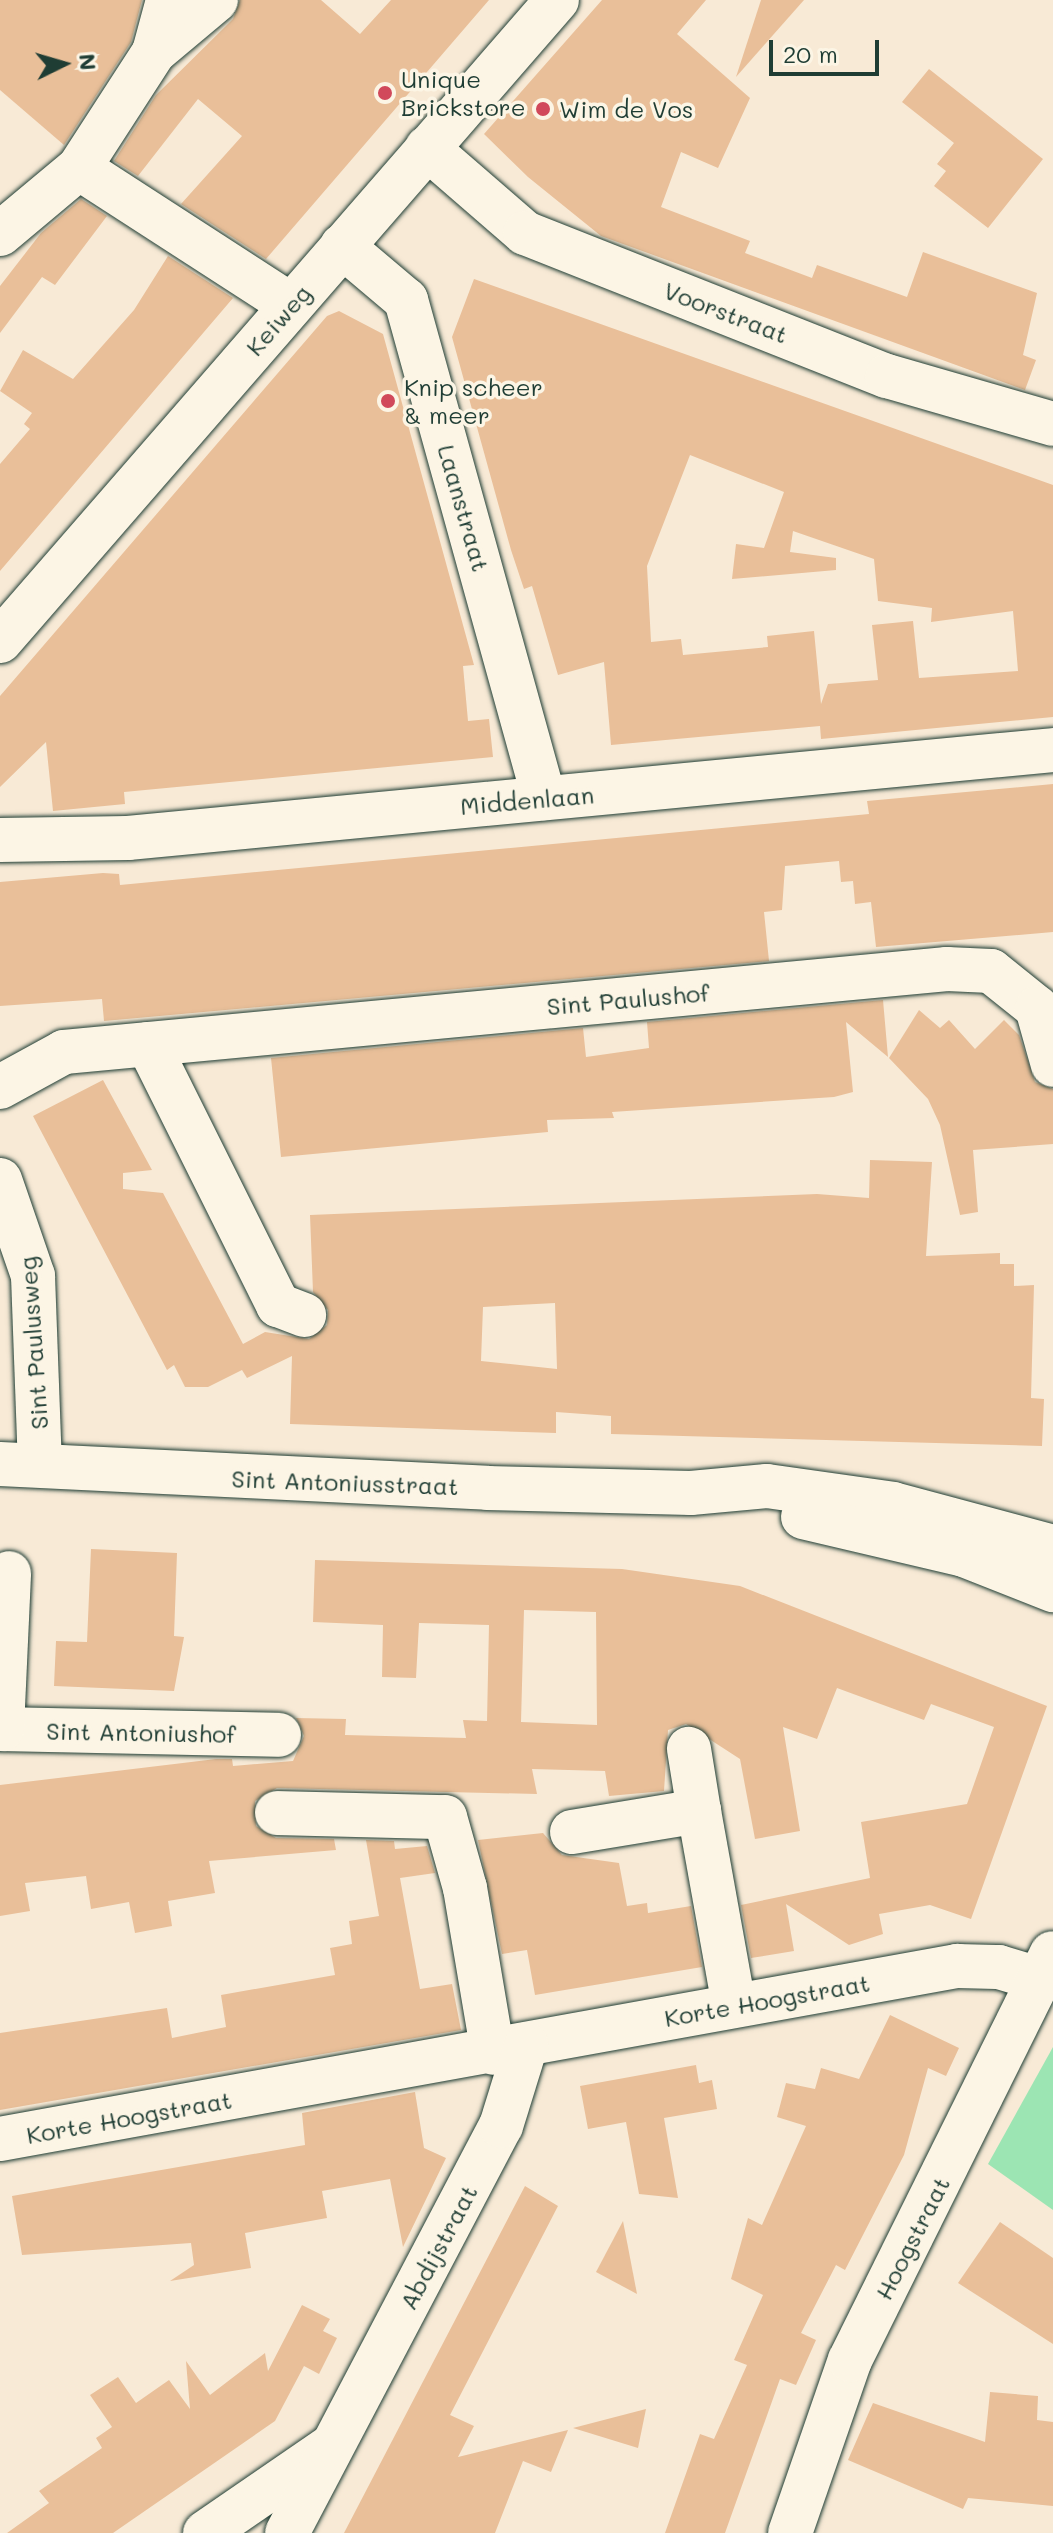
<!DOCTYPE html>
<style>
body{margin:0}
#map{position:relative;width:1053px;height:2533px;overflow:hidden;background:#f8ead6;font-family:Mali,sans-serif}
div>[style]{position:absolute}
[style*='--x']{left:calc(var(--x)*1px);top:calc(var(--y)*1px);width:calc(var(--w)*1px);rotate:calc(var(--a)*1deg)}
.green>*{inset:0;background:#9ce5b3}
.building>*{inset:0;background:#e9bf99}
.roads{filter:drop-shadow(0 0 2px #1f3d34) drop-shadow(0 0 2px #1f3d34)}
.minor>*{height:44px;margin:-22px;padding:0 22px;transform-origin:22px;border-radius:22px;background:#fcf5e5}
.major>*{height:44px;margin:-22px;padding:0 22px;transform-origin:22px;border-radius:22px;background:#fcf5e5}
.dots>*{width:22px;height:22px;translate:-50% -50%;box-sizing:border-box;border:4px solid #fcf5e5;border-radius:50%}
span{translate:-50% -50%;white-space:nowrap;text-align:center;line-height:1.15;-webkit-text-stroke:7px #fcf5e5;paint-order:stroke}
.poi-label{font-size:24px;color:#1f3d34}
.left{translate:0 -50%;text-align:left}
.street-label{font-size:24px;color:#1f3d34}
.north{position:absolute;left:24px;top:24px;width:80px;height:80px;-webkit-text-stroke:6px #fcf5e5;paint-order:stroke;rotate:85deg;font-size:22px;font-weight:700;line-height:32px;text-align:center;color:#1f3d34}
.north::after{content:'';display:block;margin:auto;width:28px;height:36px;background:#1f3d34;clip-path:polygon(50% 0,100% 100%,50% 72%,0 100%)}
.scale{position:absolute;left:769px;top:40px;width:110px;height:36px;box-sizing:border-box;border:4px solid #1f3d34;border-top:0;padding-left:10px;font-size:24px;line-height:28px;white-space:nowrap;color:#1f3d34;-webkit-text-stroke:6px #fcf5e5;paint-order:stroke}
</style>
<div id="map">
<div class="green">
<div style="clip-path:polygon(1053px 2047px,1053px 2210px,988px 2164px)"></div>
</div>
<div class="building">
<div style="clip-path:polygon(0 0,142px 0,131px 42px,64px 145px,0 90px)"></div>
<div style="clip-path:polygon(240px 0,321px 0,360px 34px,391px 0,489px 0,266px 259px,181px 204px,242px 136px,198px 99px,138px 176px,114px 161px,156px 95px,233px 19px)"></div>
<div style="clip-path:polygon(602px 0,706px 0,677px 34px,750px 98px,718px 168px,681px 152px,661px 207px,750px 241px,745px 253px,812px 278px,817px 265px,907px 297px,923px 252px,1037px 293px,1023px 355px,1036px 360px,1025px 390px,601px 236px,528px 177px,484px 134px)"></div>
<div style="clip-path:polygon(761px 0,804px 0,736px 77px)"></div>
<div style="clip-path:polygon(929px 69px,1043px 159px,988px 228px,934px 186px,946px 171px,937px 164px,954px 143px,902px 102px)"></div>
<div style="clip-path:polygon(81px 199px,107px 216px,55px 285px,42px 277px,0 333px,0 286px,41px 233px)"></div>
<div style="clip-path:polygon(168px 256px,233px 298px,0 571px,0 464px,30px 429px,24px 424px,32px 413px,0 391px,23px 350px,73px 379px,134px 310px)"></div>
<div style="clip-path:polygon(evenodd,474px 279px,1053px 485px,1053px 717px,821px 739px,820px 726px,611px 745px,604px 662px,558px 675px,532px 586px,524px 589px,511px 550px,452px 337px,474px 279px,690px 455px,784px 492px,764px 548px,736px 544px,732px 579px,836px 570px,836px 558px,790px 552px,793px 531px,874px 559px,878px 601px,932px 608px,931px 622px,1013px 611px,1018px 671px,919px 678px,913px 621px,872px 625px,878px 680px,828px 684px,821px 704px,814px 631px,767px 636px,768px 647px,683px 655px,681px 639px,651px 642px,647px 566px,690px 455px)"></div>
<div style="clip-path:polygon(339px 311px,383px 334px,474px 665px,463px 666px,468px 721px,489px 719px,493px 757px,124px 792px,125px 804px,53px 811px,46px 742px,0 787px,0 696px,327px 316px)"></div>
<div style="clip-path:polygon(1053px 784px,1053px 932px,876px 947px,871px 902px,855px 904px,853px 881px,841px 882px,839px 861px,785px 866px,782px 910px,764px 912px,769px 961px,104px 1021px,102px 999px,0 1006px,0 882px,103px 873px,119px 874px,120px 885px,869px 814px,867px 801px)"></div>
<div style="clip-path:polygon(883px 1000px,888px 1057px,846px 1022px,853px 1092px,834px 1097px,612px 1112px,614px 1118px,547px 1120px,548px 1132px,281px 1157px,271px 1058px,583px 1028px,586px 1057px,649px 1048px,647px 1022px)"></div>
<div style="clip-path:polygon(919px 1010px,940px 1028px,949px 1020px,975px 1049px,1004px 1020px,1019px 1035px,1035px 1082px,1053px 1089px,1053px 1144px,973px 1150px,978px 1212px,960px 1215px,940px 1125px,928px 1099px,889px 1058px)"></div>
<div style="clip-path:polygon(evenodd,103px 1080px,152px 1170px,123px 1173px,123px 1189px,163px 1193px,243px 1344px,265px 1332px,309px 1339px,327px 1325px,328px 1310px,313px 1292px,310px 1215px,817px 1194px,869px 1198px,870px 1160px,932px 1162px,926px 1256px,1000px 1253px,1000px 1264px,1014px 1264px,1014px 1286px,1034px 1285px,1031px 1398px,1044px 1399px,1042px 1446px,611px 1434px,611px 1416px,556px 1412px,556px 1433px,290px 1424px,292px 1356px,247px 1378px,242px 1370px,208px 1387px,185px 1387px,174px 1365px,167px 1370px,33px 1116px,103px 1080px,555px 1303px,557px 1369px,481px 1361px,483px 1307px,555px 1303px)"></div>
<div style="clip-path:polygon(91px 1549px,177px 1553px,174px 1636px,184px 1637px,174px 1691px,54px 1686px,56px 1641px,87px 1642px)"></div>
<div style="clip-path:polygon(evenodd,315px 1560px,622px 1569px,740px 1586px,1047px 1706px,971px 1919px,930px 1905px,879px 1914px,883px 1934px,849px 1945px,786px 1904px,794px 1951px,751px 1958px,741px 1905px,870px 1878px,861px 1822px,967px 1804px,994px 1727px,931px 1704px,924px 1720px,837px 1688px,817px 1739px,783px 1727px,800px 1831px,755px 1839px,740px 1759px,686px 1724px,668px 1730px,664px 1791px,609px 1796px,605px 1771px,532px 1769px,537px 1794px,277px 1788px,255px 1801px,256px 1826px,276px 1838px,334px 1839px,336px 1850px,209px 1861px,215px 1893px,168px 1901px,172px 1926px,135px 1933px,129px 1902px,91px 1909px,86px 1876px,25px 1883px,30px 1911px,0 1916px,0 1785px,216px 1759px,232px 1759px,233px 1766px,293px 1761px,304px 1736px,296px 1718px,346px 1719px,345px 1735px,466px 1738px,463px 1720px,487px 1721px,489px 1625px,419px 1623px,416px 1678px,382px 1677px,383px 1625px,313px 1622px,315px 1560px,524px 1610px,596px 1612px,597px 1725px,521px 1722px,524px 1610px)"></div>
<div style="clip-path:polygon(543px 1833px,562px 1855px,619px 1863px,627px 1906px,647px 1903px,648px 1913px,691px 1906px,702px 1967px,535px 1995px,527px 1950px,502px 1954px,478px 1840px)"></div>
<div style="clip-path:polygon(366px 1840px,394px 1841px,395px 1849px,427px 1846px,435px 1873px,400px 1878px,420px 1989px,452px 1984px,461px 2030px,0 2110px,0 2033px,167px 2008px,172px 2038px,226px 2027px,221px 1995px,335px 1975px,330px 1948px,352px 1944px,349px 1921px,379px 1916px)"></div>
<div style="clip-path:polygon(890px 2015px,959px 2048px,946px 2076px,928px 2068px,904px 2155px,845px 2270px,836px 2265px,801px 2333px,816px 2340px,796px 2385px,780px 2379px,725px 2533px,665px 2533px,700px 2434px,714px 2439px,747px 2365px,734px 2360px,763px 2295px,731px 2279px,748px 2218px,762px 2225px,806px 2126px,777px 2117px,786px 2083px,815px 2089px,821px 2068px,859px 2079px)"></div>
<div style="clip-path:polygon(696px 2065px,699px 2083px,712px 2080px,717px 2109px,664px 2118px,678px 2198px,639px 2194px,626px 2122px,588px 2129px,580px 2086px)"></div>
<div style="clip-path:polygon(415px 2092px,424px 2148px,446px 2158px,403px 2247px,390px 2179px,322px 2191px,327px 2218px,245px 2233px,251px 2268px,170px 2281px,194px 2265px,191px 2243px,22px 2255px,12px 2196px,305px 2145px,302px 2113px)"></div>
<div style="clip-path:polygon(525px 2186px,558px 2206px,450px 2415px,474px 2426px,458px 2457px,568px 2430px,551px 2472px,523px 2461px,495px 2533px,344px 2533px)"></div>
<div style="clip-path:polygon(623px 2221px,637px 2294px,596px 2272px)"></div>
<div style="clip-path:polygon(1000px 2222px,1053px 2258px,1053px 2344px,958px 2283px)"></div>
<div style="clip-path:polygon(302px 2305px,330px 2319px,323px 2331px,337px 2338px,319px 2374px,304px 2366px,275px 2421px,113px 2533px,7px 2533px,49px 2503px,39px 2491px,102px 2448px,96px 2438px,112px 2427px,90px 2395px,118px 2377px,136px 2403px,169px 2380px,190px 2409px,186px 2361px,210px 2395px,265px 2353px,268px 2371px)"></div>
<div style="clip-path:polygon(990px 2392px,1038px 2396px,1037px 2420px,1053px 2422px,1053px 2506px,968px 2498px,963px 2509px,848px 2460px,873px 2403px,985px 2442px)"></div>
<div style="clip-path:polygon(646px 2409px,638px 2448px,573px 2428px)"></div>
</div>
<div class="roads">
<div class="minor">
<div style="--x:154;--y:52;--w:81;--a:-40"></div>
<div style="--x:427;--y:148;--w:130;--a:40.9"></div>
<div style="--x:525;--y:233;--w:389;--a:21.6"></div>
<div style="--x:887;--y:376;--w:173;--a:16.1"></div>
<div style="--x:79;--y:168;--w:252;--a:32.9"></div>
<div style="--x:0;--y:234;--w:103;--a:-39.9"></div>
<div style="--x:79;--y:168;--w:138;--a:-57.1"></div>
<div style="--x:154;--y:52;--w:54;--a:-74.9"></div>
<div style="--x:342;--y:246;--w:84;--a:40.2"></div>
<div style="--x:406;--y:300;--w:517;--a:74.51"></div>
<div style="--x:0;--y:641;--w:849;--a:-49.01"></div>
<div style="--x:0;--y:840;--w:128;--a:-0.9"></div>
<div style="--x:128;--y:838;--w:929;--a:-5.43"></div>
<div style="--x:148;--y:1044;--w:292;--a:63.5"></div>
<div style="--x:278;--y:1305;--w:28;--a:21"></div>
<div style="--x:0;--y:1087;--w:73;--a:-28.7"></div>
<div style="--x:64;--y:1052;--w:887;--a:-5.37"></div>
<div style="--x:947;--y:969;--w:44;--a:2.6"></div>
<div style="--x:991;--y:971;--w:59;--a:38.8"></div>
<div style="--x:1037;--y:1008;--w:59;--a:74.3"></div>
<div style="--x:0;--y:1180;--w:102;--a:71"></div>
<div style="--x:33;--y:1276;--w:188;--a:87.9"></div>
<div style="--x:0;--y:1729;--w:279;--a:1.2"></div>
<div style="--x:2;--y:1729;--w:156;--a:-87.4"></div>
<div style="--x:699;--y:1811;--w:197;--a:79.8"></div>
<div style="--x:277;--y:1813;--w:168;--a:1.4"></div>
<div style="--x:445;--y:1817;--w:74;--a:74.3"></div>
<div style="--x:465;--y:1888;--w:167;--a:80.4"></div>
<div style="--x:572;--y:1832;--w:129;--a:-9.4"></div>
<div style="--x:699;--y:1811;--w:63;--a:-99.2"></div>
<div style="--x:0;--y:2139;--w:973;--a:-10.25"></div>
<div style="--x:957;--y:1966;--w:42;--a:1.4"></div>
<div style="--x:999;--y:1967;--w:45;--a:16.8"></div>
<div style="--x:205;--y:2533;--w:152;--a:-34.5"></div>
<div style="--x:287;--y:2533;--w:460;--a:-62.3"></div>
<div style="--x:501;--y:2126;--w:85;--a:-72.8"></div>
<div style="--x:790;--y:2533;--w:183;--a:-70.9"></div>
<div style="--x:850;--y:2360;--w:454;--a:-63.6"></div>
</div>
<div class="major">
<div style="--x:0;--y:1464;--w:488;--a:2.8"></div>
<div style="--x:487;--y:1488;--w:204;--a:1.4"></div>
<div style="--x:691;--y:1493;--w:76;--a:-5.3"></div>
<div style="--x:767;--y:1486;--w:127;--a:8.1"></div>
<div style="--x:893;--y:1504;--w:166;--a:15"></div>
<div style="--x:803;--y:1517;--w:165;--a:13.3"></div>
<div style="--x:964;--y:1555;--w:96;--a:21.5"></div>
</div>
</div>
<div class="dots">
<div style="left:385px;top:93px;background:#d1495b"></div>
<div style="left:543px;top:109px;background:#d1495b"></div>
<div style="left:388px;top:401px;background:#d1495b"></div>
</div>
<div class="poi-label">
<span class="left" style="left:401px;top:93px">Unique<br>Brickstore</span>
<span class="left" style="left:559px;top:109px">Wim de Vos</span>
<span class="left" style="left:404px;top:401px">Knip scheer<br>&amp; meer</span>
</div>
<div class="street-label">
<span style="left:726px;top:312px;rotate:21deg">Voorstraat</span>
<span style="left:278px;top:320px;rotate:-49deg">Keiweg</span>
<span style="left:464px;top:508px;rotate:74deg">Laanstraat</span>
<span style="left:527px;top:800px;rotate:-5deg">Middenlaan</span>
<span style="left:628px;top:999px;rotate:-5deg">Sint Paulushof</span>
<span style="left:33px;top:1343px;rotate:-94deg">Sint Paulusweg</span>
<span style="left:345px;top:1482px;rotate:2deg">Sint Antoniusstraat</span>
<span style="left:141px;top:1732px;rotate:1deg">Sint Antoniushof</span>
<span style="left:767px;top:2000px;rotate:-10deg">Korte Hoogstraat</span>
<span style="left:129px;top:2117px;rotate:-10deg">Korte Hoogstraat</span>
<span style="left:912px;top:2238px;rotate:-63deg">Hoogstraat</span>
<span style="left:438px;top:2247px;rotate:-62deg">Abdijstraat</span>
</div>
<div class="north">N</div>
<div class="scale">20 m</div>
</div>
